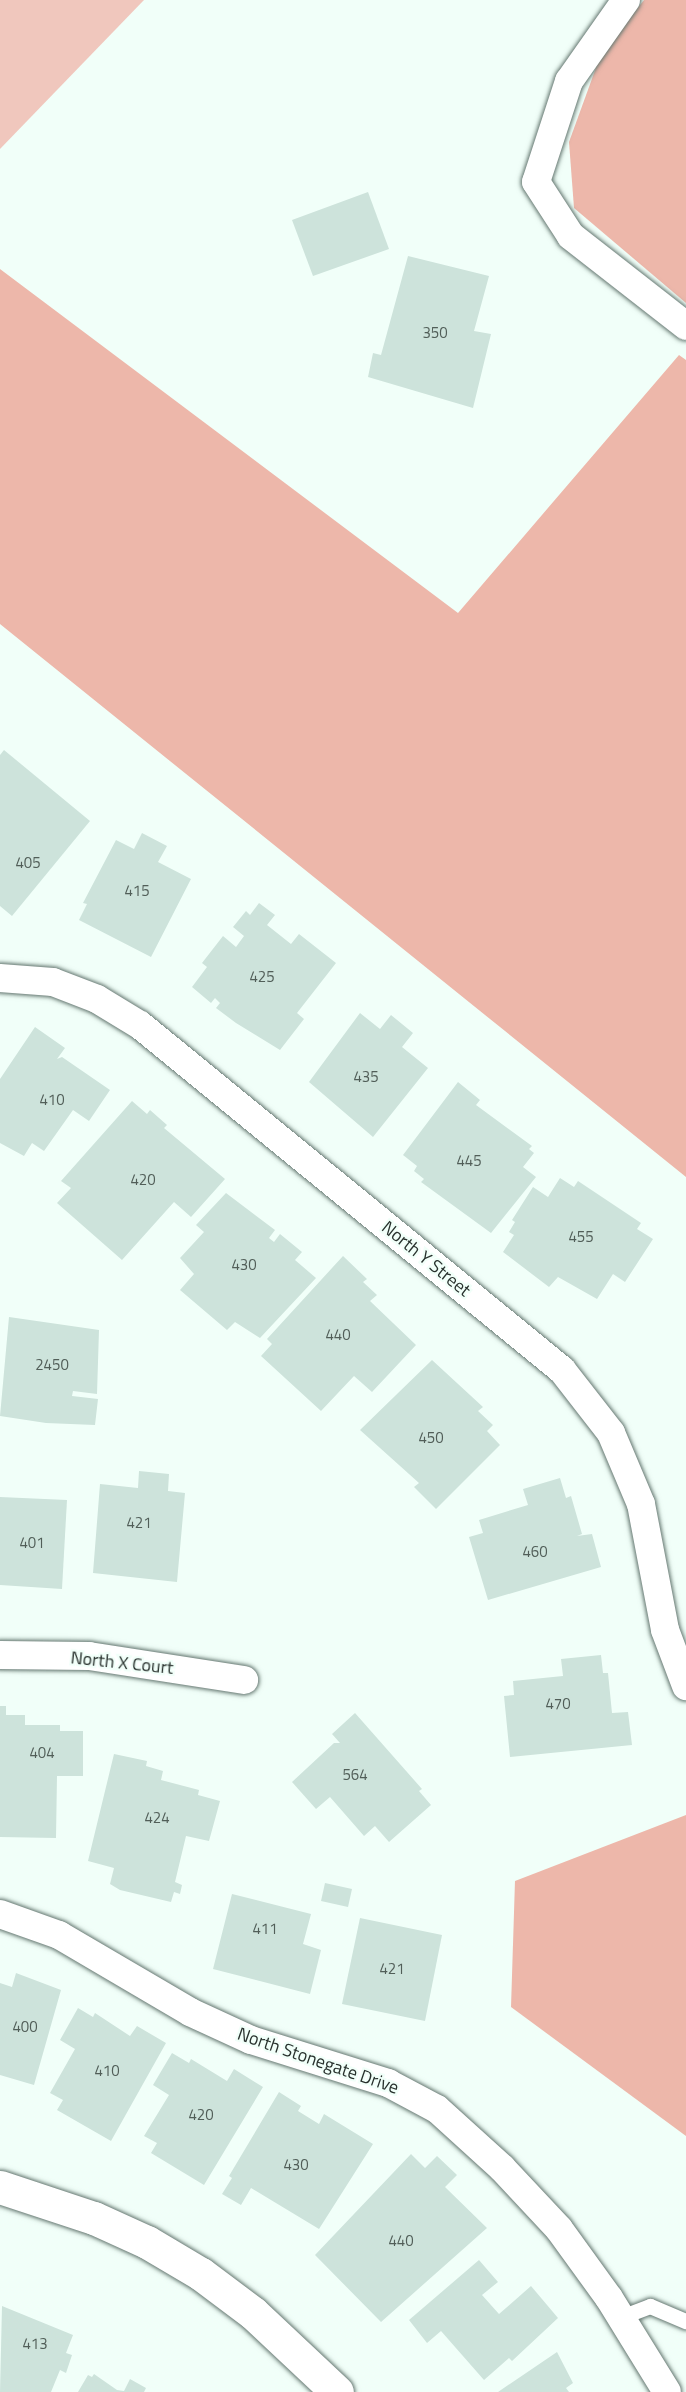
<!DOCTYPE html>
<style>
body{margin:0}
#map{position:relative;width:686px;height:2392px;overflow:hidden;background:#f1fff9;font-family:"Titillium Web",sans-serif}
div>[style]{position:absolute}
[style*='--x']{left:calc(var(--x)*1px);top:calc(var(--y)*1px);width:calc(var(--w)*1px);rotate:calc(var(--a)*1deg)}
.green>*{inset:0;background:#f0c7bd}
.forest>*{inset:0;background:#edb7aa}
.building>*{inset:0;background:#cde3db}
.roads{filter:drop-shadow(0 0 2px #657871) drop-shadow(0 0 2px #657871)}
.service>*{height:15px;margin:-7.5px;padding:0 7.5px;transform-origin:7.5px;border-radius:7.5px;background:#fff}
.minor>*{height:28px;margin:-14px;padding:0 14px;transform-origin:14px;border-radius:14px;background:#fff}
.tertiary>*{height:33px;margin:-16.5px;padding:0 16.5px;transform-origin:16.5px;border-radius:16.5px;background:#fff}
span{translate:-50% -50%;white-space:nowrap;text-align:center;line-height:1.15;-webkit-text-stroke:4.5px #f1fff9;paint-order:stroke}
.number-label{font-size:15px;color:#515e58}
.number-label span{-webkit-text-stroke-width:0}
.street-label{font-size:18px;color:#28312d}
</style>
<div id="map">
<div class="green">
<div style="clip-path:polygon(0 0,144px 0,0 149px)"></div>
</div>
<div class="forest">
<div style="clip-path:polygon(644px 0,686px 0,686px 303px,574px 208px,569px 142px,601px 54px)"></div>
<div style="clip-path:polygon(0 269px,458px 613px,679px 355px,686px 360px,686px 1177px,0 624px)"></div>
<div style="clip-path:polygon(686px 1815px,686px 2136px,511px 2007px,515px 1881px)"></div>
</div>
<div class="building">
<div style="clip-path:polygon(368px 192px,389px 249px,313px 276px,292px 220px)"></div>
<div style="clip-path:polygon(408px 256px,489px 276px,474px 331px,491px 334px,473px 408px,368px 377px,373px 353px,381px 355px)"></div>
<div style="clip-path:polygon(4px 750px,90px 821px,12px 916px,0 906px,0 755px)"></div>
<div style="clip-path:polygon(142px 833px,167px 846px,158px 862px,191px 879px,151px 957px,79px 920px,87px 904px,83px 903px,116px 840px,134px 849px)"></div>
<div style="clip-path:polygon(259px 903px,275px 915px,267px 925px,291px 944px,299px 934px,336px 963px,297px 1013px,304px 1019px,280px 1050px,236px 1023px,216px 1008px,220px 1003px,215px 998px,211px 1003px,192px 987px,207px 967px,202px 963px,223px 936px,236px 947px,244px 936px,233px 927px,246px 911px,250px 915px)"></div>
<div style="clip-path:polygon(360px 1013px,380px 1029px,391px 1015px,413px 1033px,402px 1047px,428px 1068px,373px 1137px,309px 1082px)"></div>
<div style="clip-path:polygon(35px 1027px,65px 1048px,57px 1059px,62px 1057px,110px 1090px,89px 1121px,73px 1110px,44px 1151px,32px 1143px,24px 1156px,0 1143px,0 1079px)"></div>
<div style="clip-path:polygon(458px 1082px,480px 1100px,476px 1105px,532px 1146px,529px 1149px,534px 1153px,523px 1167px,536px 1177px,491px 1233px,421px 1182px,424px 1179px,414px 1171px,417px 1166px,403px 1155px)"></div>
<div style="clip-path:polygon(132px 1101px,147px 1114px,150px 1110px,167px 1125px,164px 1128px,225px 1179px,191px 1217px,174px 1202px,122px 1260px,57px 1203px,71px 1188px,61px 1181px)"></div>
<div style="clip-path:polygon(560px 1178px,574px 1187px,578px 1181px,641px 1223px,637px 1229px,653px 1239px,625px 1282px,613px 1274px,597px 1299px,558px 1277px,549px 1287px,503px 1252px,514px 1235px,509px 1232px,515px 1222px,512px 1220px,533px 1187px,548px 1197px)"></div>
<div style="clip-path:polygon(226px 1193px,275px 1230px,269px 1238px,274px 1242px,280px 1234px,302px 1252px,295px 1260px,316px 1278px,260px 1338px,235px 1322px,227px 1330px,180px 1290px,194px 1274px,180px 1258px,204px 1232px,196px 1225px)"></div>
<div style="clip-path:polygon(343px 1256px,367px 1279px,363px 1282px,377px 1295px,370px 1301px,416px 1345px,372px 1392px,354px 1376px,321px 1411px,261px 1356px,272px 1344px,267px 1339px)"></div>
<div style="clip-path:polygon(9px 1317px,99px 1330px,97px 1394px,73px 1391px,72px 1396px,98px 1399px,95px 1425px,46px 1423px,0 1416px)"></div>
<div style="clip-path:polygon(432px 1360px,483px 1407px,478px 1411px,493px 1425px,487px 1431px,500px 1445px,436px 1509px,414px 1487px,419px 1483px,360px 1430px)"></div>
<div style="clip-path:polygon(139px 1471px,169px 1474px,168px 1491px,185px 1493px,177px 1582px,93px 1573px,100px 1484px,138px 1488px)"></div>
<div style="clip-path:polygon(560px 1478px,566px 1498px,571px 1496px,582px 1534px,577px 1536px,592px 1534px,601px 1567px,488px 1600px,469px 1537px,483px 1533px,479px 1520px,528px 1505px,523px 1489px)"></div>
<div style="clip-path:polygon(0 1497px,67px 1500px,62px 1589px,0 1585px)"></div>
<div style="clip-path:polygon(601px 1655px,603px 1673px,608px 1673px,612px 1713px,628px 1712px,632px 1745px,510px 1757px,504px 1696px,514px 1695px,513px 1681px,563px 1676px,561px 1659px)"></div>
<div style="clip-path:polygon(0 1706px,6px 1706px,6px 1715px,25px 1715px,25px 1725px,60px 1725px,60px 1731px,83px 1731px,83px 1776px,57px 1776px,56px 1838px,0 1837px)"></div>
<div style="clip-path:polygon(355px 1713px,422px 1789px,419px 1791px,431px 1805px,389px 1842px,375px 1826px,364px 1836px,330px 1797px,316px 1809px,292px 1782px,334px 1743px,340px 1743px,332px 1734px)"></div>
<div style="clip-path:polygon(114px 1754px,147px 1761px,146px 1766px,163px 1771px,161px 1780px,199px 1790px,198px 1795px,220px 1801px,209px 1841px,186px 1836px,175px 1882px,182px 1885px,180px 1894px,174px 1892px,171px 1902px,120px 1890px,110px 1884px,114px 1868px,88px 1861px)"></div>
<div style="clip-path:polygon(325px 1883px,352px 1889px,348px 1907px,321px 1901px)"></div>
<div style="clip-path:polygon(232px 1894px,311px 1914px,303px 1944px,321px 1950px,310px 1994px,213px 1969px)"></div>
<div style="clip-path:polygon(360px 1918px,442px 1935px,425px 2021px,342px 2004px)"></div>
<div style="clip-path:polygon(16px 1973px,61px 1990px,34px 2085px,0 2075px,0 1983px,12px 1987px)"></div>
<div style="clip-path:polygon(78px 2008px,93px 2017px,95px 2013px,130px 2036px,137px 2026px,166px 2043px,111px 2141px,57px 2110px,63px 2100px,50px 2093px,75px 2049px,60px 2040px)"></div>
<div style="clip-path:polygon(172px 2053px,189px 2063px,191px 2059px,227px 2081px,234px 2069px,263px 2087px,204px 2185px,151px 2153px,157px 2143px,144px 2136px,169px 2095px,153px 2085px)"></div>
<div style="clip-path:polygon(279px 2092px,301px 2106px,298px 2111px,319px 2124px,324px 2114px,373px 2144px,319px 2229px,251px 2188px,241px 2205px,222px 2194px,232px 2178px,229px 2176px)"></div>
<div style="clip-path:polygon(411px 2154px,425px 2168px,437px 2156px,457px 2175px,445px 2187px,487px 2228px,381px 2322px,315px 2255px)"></div>
<div style="clip-path:polygon(479px 2260px,498px 2282px,482px 2295px,499px 2314px,531px 2286px,558px 2318px,512px 2361px,509px 2358px,484px 2380px,441px 2331px,427px 2343px,409px 2320px)"></div>
<div style="clip-path:polygon(2px 2306px,73px 2335px,66px 2353px,72px 2355px,66px 2373px,60px 2370px,51px 2392px,0 2392px)"></div>
<div style="clip-path:polygon(557px 2352px,573px 2383px,566px 2388px,569px 2392px,498px 2392px)"></div>
<div style="clip-path:polygon(94px 2374px,117px 2390px,124px 2391px,130px 2379px,146px 2388px,144px 2392px,78px 2392px,88px 2375px,92px 2377px)"></div>
</div>
<div class="roads">
<div class="service">
<div style="--x:621;--y:2317;--w:31;--a:-21"></div>
<div style="--x:650;--y:2306;--w:39;--a:23"></div>
</div>
<div class="minor">
<div style="--x:626;--y:0;--w:99;--a:125.1"></div>
<div style="--x:569;--y:81;--w:106;--a:108.1"></div>
<div style="--x:536;--y:182;--w:64;--a:57.1"></div>
<div style="--x:571;--y:236;--w:146;--a:38"></div>
<div style="--x:0;--y:978;--w:53;--a:4.3"></div>
<div style="--x:53;--y:982;--w:47;--a:21.1"></div>
<div style="--x:97;--y:999;--w:50;--a:31.2"></div>
<div style="--x:140;--y:1025;--w:545;--a:39.27"></div>
<div style="--x:562;--y:1370;--w:80;--a:52.1"></div>
<div style="--x:611;--y:1433;--w:77;--a:67.1"></div>
<div style="--x:641;--y:1504;--w:128;--a:79.2"></div>
<div style="--x:665;--y:1630;--w:60;--a:69.4"></div>
<div style="--x:0;--y:1655;--w:89;--a:0.6"></div>
<div style="--x:89;--y:1656;--w:157;--a:8.8"></div>
<div style="--x:0;--y:1914;--w:63;--a:19.6"></div>
<div style="--x:59;--y:1935;--w:152;--a:30.4"></div>
<div style="--x:190;--y:2012;--w:67;--a:24.7"></div>
<div style="--x:251;--y:2040;--w:144;--a:17.4"></div>
<div style="--x:388;--y:2083;--w:55;--a:28"></div>
<div style="--x:437;--y:2109;--w:88;--a:42.2"></div>
<div style="--x:502;--y:2168;--w:83;--a:46.9"></div>
<div style="--x:559;--y:2229;--w:85;--a:54.1"></div>
<div style="--x:609;--y:2298;--w:110;--a:58.3"></div>
</div>
<div class="tertiary">
<div style="--x:0;--y:2187;--w:99;--a:18.3"></div>
<div style="--x:94;--y:2218;--w:58;--a:24.4"></div>
<div style="--x:147;--y:2242;--w:63;--a:30.7"></div>
<div style="--x:201;--y:2274;--w:65;--a:36.9"></div>
<div style="--x:253;--y:2313;--w:115;--a:43.2"></div>
</div>
</div>
<div class="number-label">
<span style="left:435px;top:333px">350</span>
<span style="left:28px;top:863px">405</span>
<span style="left:137px;top:891px">415</span>
<span style="left:262px;top:977px">425</span>
<span style="left:366px;top:1077px">435</span>
<span style="left:52px;top:1100px">410</span>
<span style="left:469px;top:1161px">445</span>
<span style="left:143px;top:1180px">420</span>
<span style="left:581px;top:1237px">455</span>
<span style="left:244px;top:1265px">430</span>
<span style="left:338px;top:1335px">440</span>
<span style="left:52px;top:1365px">2450</span>
<span style="left:431px;top:1438px">450</span>
<span style="left:139px;top:1523px">421</span>
<span style="left:32px;top:1543px">401</span>
<span style="left:535px;top:1552px">460</span>
<span style="left:558px;top:1704px">470</span>
<span style="left:42px;top:1753px">404</span>
<span style="left:355px;top:1775px">564</span>
<span style="left:157px;top:1818px">424</span>
<span style="left:265px;top:1929px">411</span>
<span style="left:392px;top:1969px">421</span>
<span style="left:25px;top:2027px">400</span>
<span style="left:107px;top:2071px">410</span>
<span style="left:201px;top:2115px">420</span>
<span style="left:296px;top:2165px">430</span>
<span style="left:401px;top:2241px">440</span>
<span style="left:35px;top:2344px">413</span>
</div>
<div class="street-label">
<span style="left:426px;top:1259px;rotate:39deg">North Y Street</span>
<span style="left:122px;top:1663px;rotate:6deg">North X Court</span>
<span style="left:318px;top:2061px;rotate:19deg">North Stonegate Drive</span>
</div>
</div>
